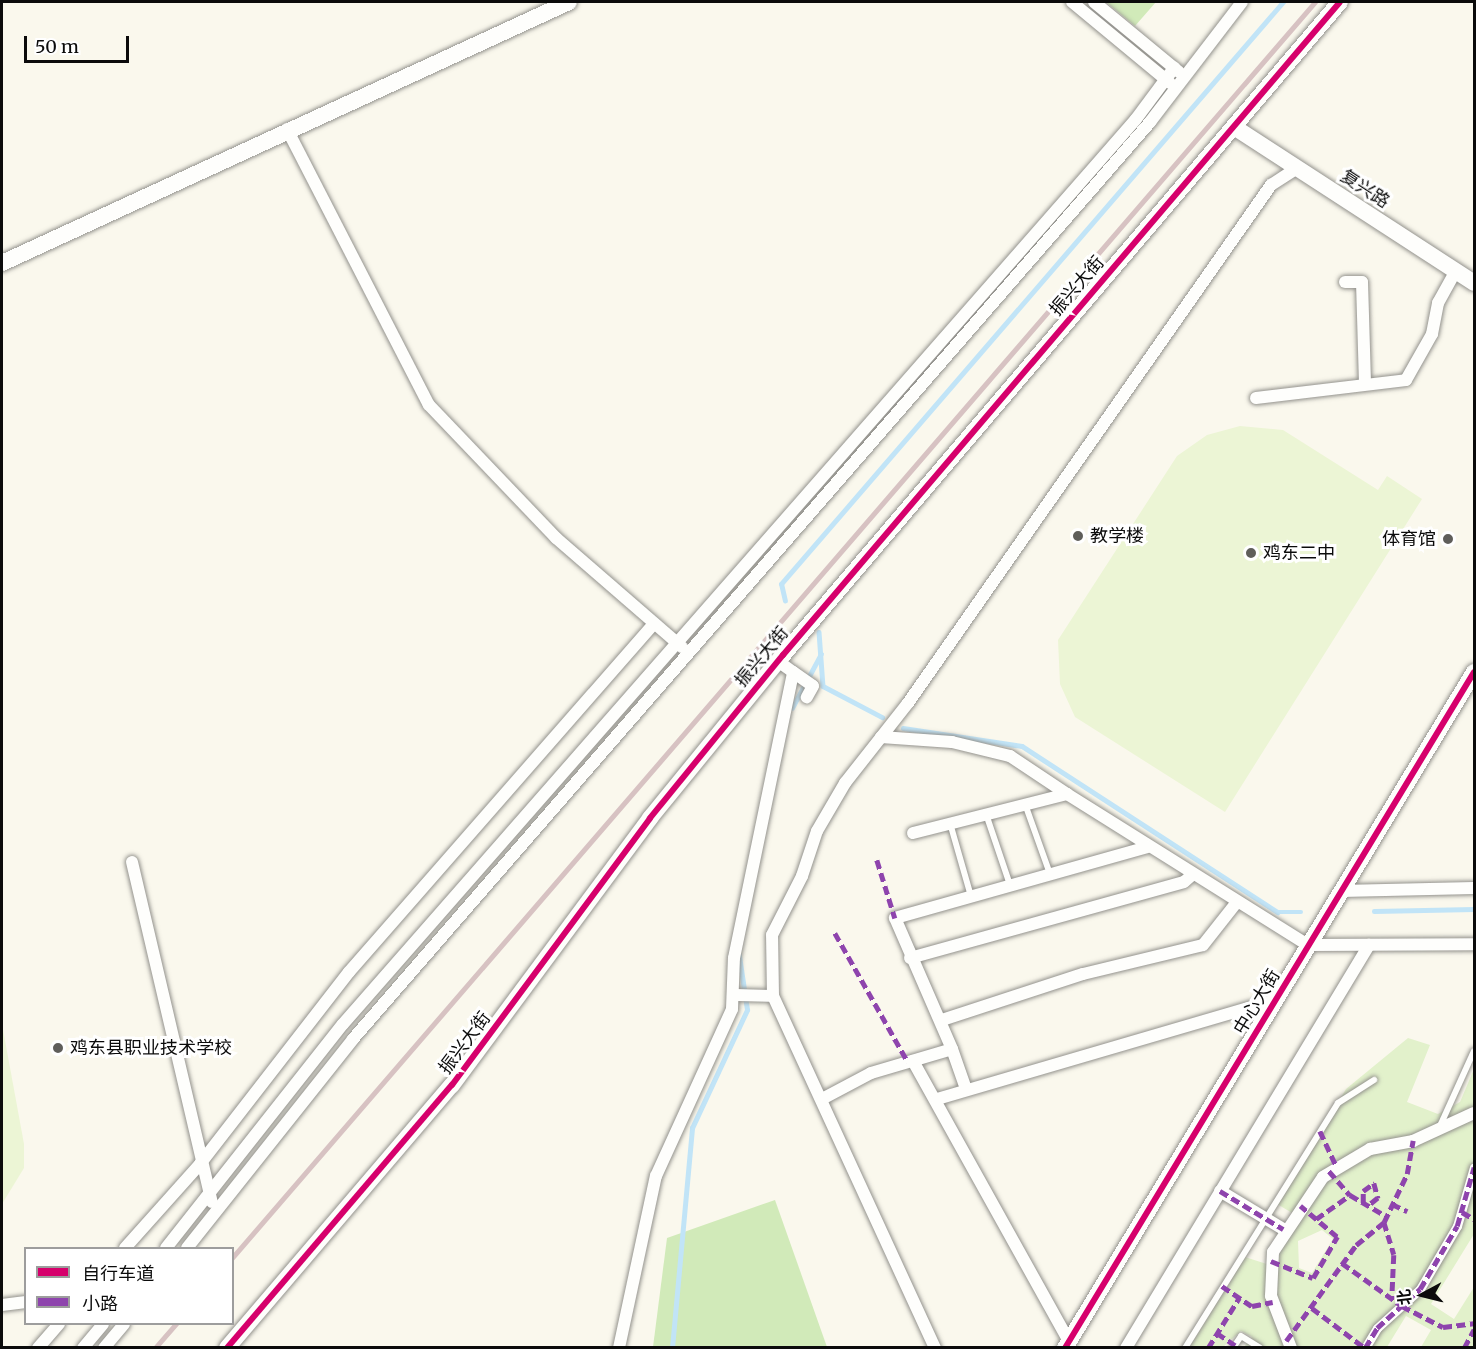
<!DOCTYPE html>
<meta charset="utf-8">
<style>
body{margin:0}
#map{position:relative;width:1476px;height:1349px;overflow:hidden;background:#faf8ed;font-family:Merriweather,"Noto Sans SC",serif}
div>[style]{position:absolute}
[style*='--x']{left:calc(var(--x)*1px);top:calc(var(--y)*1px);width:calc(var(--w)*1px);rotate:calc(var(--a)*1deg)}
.green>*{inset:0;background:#e2f1cb}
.forest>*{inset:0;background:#d1eab9}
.pitch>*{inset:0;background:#ecf5d5}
.stream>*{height:4.5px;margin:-2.25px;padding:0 2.25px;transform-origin:2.25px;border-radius:2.25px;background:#c1e4f7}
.roads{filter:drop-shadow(0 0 2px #93928d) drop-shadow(0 0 2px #93928d)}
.service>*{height:6px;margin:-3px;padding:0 3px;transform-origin:3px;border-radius:3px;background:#fefefc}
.pedestrian>*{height:9px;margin:-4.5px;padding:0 4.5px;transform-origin:4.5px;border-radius:4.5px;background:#fefefc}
.minor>*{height:12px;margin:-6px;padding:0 6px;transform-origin:6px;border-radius:6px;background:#fefefc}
.tertiary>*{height:16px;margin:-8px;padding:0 8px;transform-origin:8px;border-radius:8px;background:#fefefc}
.rail>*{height:4.5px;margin:-2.25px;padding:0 2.25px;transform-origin:2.25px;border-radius:2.25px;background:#d7c2c2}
.quiet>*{height:4.5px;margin-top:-2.25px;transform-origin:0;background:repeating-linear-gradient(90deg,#8e44ad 0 9px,transparent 0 13.5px)}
.cycleway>*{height:6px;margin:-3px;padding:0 3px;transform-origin:3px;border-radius:3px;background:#d6006c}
.dots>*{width:16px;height:16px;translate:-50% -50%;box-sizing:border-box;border:3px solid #fff;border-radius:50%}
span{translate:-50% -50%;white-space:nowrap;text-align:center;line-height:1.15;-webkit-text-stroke:6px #fff;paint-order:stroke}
.street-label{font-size:18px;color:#0b0b0b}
.poi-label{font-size:18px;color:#0b0b0b}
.left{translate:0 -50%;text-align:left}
.right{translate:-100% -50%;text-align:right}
.frame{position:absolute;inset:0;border:3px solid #0b0b0b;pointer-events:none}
.legend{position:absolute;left:24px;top:1247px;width:210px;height:78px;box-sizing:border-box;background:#fff;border:2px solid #9d9d9d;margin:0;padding:8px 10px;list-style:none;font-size:18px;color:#0b0b0b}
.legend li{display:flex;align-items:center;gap:12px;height:30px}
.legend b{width:30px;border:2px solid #9d9d9d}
.north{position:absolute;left:1392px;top:1265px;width:60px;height:60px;-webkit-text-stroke:4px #fff;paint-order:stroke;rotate:263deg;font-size:16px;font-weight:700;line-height:24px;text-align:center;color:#0b0b0b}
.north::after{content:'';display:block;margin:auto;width:21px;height:27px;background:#0b0b0b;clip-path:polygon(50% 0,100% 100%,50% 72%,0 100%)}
.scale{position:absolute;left:24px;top:36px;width:105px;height:27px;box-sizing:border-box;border:3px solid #0b0b0b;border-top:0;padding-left:8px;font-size:18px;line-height:21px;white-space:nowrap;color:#0b0b0b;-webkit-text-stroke:4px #fff;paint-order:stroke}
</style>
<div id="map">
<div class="green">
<div style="clip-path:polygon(evenodd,1408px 1038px,1430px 1045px,1407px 1102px,1438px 1114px,1460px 1102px,1474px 1069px,1474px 1234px,1431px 1304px,1454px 1319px,1474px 1287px,1474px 1347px,1421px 1347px,1431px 1330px,1406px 1316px,1387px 1347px,1244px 1347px,1252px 1337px,1241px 1331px,1223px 1347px,1189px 1348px,1245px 1257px,1273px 1266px,1299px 1217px,1277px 1204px,1346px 1089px,1408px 1038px,1322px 1230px,1333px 1239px,1312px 1273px,1299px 1268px,1298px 1241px,1322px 1230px)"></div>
</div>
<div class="forest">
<div style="clip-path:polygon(1106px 2px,1156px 2px,1135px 26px)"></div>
<div style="clip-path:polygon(775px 1200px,827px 1347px,653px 1347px,667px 1238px)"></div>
</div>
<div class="pitch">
<div style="clip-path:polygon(1240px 426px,1283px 430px,1378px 490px,1387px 476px,1422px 499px,1225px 812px,1075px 717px,1060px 684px,1058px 640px,1177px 456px,1207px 435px)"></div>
<div style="clip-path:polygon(2px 1024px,24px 1144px,24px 1168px,2px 1204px)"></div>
</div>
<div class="stream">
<div style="--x:785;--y:601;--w:17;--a:-103"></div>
<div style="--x:781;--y:584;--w:769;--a:-49.22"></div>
<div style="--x:819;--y:632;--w:54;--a:85.8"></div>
<div style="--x:823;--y:686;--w:67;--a:27.7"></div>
<div style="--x:792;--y:708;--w:61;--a:-61.8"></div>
<div style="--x:903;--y:728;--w:120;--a:8.6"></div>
<div style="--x:1022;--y:746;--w:305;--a:33"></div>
<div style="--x:1278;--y:912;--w:23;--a:0"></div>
<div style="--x:1374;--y:911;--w:100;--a:-1.1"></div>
<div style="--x:672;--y:1348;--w:221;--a:-84.8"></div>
<div style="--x:692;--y:1128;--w:130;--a:-65"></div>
<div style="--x:747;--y:1010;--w:55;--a:-98.4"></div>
</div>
<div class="roads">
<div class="service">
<div style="--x:1025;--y:804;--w:74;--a:70.3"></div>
<div style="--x:986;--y:814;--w:75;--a:71.3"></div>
<div style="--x:950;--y:823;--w:76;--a:74"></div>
<div style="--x:1440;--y:1126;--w:82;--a:-65.6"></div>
<div style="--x:1185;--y:1348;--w:289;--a:-58"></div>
<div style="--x:1338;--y:1103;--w:43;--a:-32.6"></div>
<div style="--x:1233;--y:1348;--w:14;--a:-56"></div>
<div style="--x:1241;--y:1336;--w:22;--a:32"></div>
</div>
<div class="pedestrian">
<div style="--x:1365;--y:1348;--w:23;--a:-59"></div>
<div style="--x:1377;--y:1328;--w:58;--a:-42.2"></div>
<div style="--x:1420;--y:1289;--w:73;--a:-59.6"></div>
<div style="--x:1457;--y:1226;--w:61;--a:-73.9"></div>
</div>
<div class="minor">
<div style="--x:1072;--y:2;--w:127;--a:39.6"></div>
<div style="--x:1094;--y:2;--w:110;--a:39.5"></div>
<div style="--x:287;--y:129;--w:310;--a:62.8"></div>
<div style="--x:429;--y:405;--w:184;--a:46.3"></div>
<div style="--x:556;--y:538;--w:167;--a:40.9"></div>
<div style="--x:1345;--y:282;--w:17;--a:0"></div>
<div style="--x:1362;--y:282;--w:99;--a:88.3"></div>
<div style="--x:1256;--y:398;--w:151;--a:-6.8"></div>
<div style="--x:1406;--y:380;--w:53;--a:-60.5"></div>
<div style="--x:1432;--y:334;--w:32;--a:-79"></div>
<div style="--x:1438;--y:303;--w:37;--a:-61"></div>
<div style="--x:793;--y:672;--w:24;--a:35"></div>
<div style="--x:813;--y:686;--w:13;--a:119"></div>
<div style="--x:881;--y:737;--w:71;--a:4"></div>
<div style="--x:952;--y:742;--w:60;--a:13.6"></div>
<div style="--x:1010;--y:756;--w:69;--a:33.7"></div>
<div style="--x:913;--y:833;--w:159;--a:-14.2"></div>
<div style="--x:1067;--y:794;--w:284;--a:32.1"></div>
<div style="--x:1308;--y:945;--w:166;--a:-0.3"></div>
<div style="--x:132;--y:862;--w:349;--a:76.8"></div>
<div style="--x:1341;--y:891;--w:133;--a:-1.3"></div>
<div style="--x:910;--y:958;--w:284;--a:-15.5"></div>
<div style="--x:1184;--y:882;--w:11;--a:-41"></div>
<div style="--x:733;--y:995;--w:40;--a:1.4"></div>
<div style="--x:942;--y:1020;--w:148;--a:-18.1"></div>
<div style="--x:1083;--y:974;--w:123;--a:-13.6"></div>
<div style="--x:1203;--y:945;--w:55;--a:-51.7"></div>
<div style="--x:952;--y:1049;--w:42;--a:70.7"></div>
<div style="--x:913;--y:1061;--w:321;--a:60.9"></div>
<div style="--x:822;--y:1099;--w:55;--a:-28"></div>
<div style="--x:871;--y:1073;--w:84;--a:-16.5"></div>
<div style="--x:952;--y:1049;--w:143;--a:-113.5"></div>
<div style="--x:895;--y:918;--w:262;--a:-15.7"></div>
<div style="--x:937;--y:1099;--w:352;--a:-16.3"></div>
<div style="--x:1220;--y:1191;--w:74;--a:31.1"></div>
<div style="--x:125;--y:1248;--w:113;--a:-48.2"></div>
<div style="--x:200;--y:1164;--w:243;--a:-52.2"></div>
<div style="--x:349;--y:972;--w:463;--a:-48.8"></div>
<div style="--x:166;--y:1248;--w:285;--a:-51.7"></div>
<div style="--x:343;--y:1024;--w:1203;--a:-48.77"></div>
<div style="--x:1136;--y:119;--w:64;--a:-53.3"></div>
<div style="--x:187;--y:1248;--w:267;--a:-51.5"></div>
<div style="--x:353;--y:1039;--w:1215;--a:-49"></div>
<div style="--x:1150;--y:122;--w:151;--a:-52.5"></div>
<div style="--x:2;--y:1305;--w:24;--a:-7"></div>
<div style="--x:38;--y:1348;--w:32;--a:-49"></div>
<div style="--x:83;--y:1348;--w:31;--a:-50"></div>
<div style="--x:104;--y:1348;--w:31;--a:-50"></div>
<div style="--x:619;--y:1348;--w:176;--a:-77.9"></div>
<div style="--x:656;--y:1176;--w:183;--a:-65.5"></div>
<div style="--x:732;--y:1009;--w:51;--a:-87.8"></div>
<div style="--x:734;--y:958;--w:292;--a:-78.3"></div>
<div style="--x:793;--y:672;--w:19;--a:-144"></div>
<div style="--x:935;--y:1348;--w:387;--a:-114.7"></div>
<div style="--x:773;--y:996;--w:61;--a:-90.9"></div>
<div style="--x:772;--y:935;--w:66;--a:-63"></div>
<div style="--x:802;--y:876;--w:47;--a:-71.6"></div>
<div style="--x:817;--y:831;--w:56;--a:-59.7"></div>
<div style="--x:845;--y:783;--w:102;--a:-51.8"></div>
<div style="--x:908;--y:703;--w:633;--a:-54.98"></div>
<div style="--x:1271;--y:185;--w:31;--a:-33"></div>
<div style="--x:1126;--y:1348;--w:471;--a:-58.9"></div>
<div style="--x:1291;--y:1348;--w:56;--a:-111"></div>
<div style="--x:1271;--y:1296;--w:44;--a:-87.4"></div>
<div style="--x:1273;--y:1252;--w:90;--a:-56.3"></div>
<div style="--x:1323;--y:1177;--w:55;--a:-30.8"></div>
<div style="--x:1370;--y:1149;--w:44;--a:-10.5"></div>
<div style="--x:1413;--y:1141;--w:67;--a:-24.7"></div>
</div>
<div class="tertiary">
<div style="--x:1234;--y:127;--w:286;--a:33"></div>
<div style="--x:2;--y:263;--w:624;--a:-24.72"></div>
<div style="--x:227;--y:1348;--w:346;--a:-49.5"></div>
<div style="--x:452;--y:1085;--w:332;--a:-53.4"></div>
<div style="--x:650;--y:818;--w:210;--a:-50.8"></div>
<div style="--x:783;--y:655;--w:858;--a:-49.54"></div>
<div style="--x:1065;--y:1348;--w:790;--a:-58.82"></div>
</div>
</div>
<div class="rail">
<div style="--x:232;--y:1258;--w:1658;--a:-49.23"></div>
<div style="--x:155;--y:1348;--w:32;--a:-49"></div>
</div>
<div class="quiet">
<div style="--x:877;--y:860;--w:61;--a:72.8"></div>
<div style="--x:835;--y:933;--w:148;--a:60.5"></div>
<div style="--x:1320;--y:1131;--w:38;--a:65"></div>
<div style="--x:1329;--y:1171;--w:32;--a:49"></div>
<div style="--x:1350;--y:1195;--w:42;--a:30.3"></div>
<div style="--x:1220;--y:1191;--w:74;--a:31.1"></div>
<div style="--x:1363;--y:1203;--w:12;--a:-90"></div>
<div style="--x:1363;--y:1191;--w:14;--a:-36"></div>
<div style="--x:1374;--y:1183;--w:16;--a:75"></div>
<div style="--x:1378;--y:1198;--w:13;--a:141"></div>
<div style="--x:1392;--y:1204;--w:17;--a:25"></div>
<div style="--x:1462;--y:1212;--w:14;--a:30"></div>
<div style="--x:1316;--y:1219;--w:42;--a:-35.2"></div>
<div style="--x:1384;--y:1222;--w:34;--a:73"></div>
<div style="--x:1394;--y:1255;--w:44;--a:92.6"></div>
<div style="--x:1271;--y:1261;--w:45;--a:22"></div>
<div style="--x:1313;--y:1278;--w:48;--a:-59.7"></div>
<div style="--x:1337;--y:1237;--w:48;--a:-140"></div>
<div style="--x:1342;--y:1263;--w:74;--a:35.6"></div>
<div style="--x:1402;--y:1306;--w:46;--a:27.1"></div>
<div style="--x:1443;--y:1327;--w:31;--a:-7"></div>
<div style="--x:1222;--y:1286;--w:36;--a:34"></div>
<div style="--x:1252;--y:1306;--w:21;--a:-11"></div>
<div style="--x:1312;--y:1308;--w:66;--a:37"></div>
<div style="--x:1217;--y:1333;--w:22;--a:34"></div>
<div style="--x:1286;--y:1341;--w:119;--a:-53.9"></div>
<div style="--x:1356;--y:1245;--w:36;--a:-39"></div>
<div style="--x:1384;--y:1222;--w:53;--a:-64.4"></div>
<div style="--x:1407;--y:1174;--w:34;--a:-80"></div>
<div style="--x:1208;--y:1348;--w:59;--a:-58.2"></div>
<div style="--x:1365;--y:1348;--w:23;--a:-59"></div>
<div style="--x:1377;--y:1328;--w:58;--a:-42.2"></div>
<div style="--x:1420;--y:1289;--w:73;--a:-59.6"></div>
<div style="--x:1457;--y:1226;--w:61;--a:-73.9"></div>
<div style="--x:1464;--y:1348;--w:21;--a:-62"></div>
</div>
<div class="cycleway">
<div style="--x:227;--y:1348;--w:346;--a:-49.5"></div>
<div style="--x:452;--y:1085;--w:332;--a:-53.4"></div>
<div style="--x:650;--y:818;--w:210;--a:-50.8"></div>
<div style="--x:783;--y:655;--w:858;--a:-49.54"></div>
<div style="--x:1065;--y:1348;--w:790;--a:-58.82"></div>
</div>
<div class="dots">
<div style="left:1078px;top:536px;background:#5f5e5a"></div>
<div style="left:1448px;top:539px;background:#5f5e5a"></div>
<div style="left:1251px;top:553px;background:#5f5e5a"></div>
<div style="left:58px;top:1048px;background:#5f5e5a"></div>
</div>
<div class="street-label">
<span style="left:1365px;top:189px;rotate:33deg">复兴路</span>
<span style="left:1077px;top:286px;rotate:-49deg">振兴大街</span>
<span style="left:762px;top:657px;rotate:-50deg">振兴大街</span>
<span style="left:1257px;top:1002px;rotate:-59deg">中心大街</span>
<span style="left:465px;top:1043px;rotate:-53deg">振兴大街</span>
</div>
<div class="poi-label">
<span class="left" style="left:1090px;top:536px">教学楼</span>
<span class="right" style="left:1436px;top:539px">体育馆</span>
<span class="left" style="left:1263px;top:553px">鸡东二中</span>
<span class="left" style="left:70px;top:1048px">鸡东县职业技术学校</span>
</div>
<div class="frame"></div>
<ul class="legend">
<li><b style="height:8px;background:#d6006c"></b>自行车道</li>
<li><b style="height:8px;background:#8e44ad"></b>小路</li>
</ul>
<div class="north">北</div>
<div class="scale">50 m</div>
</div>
